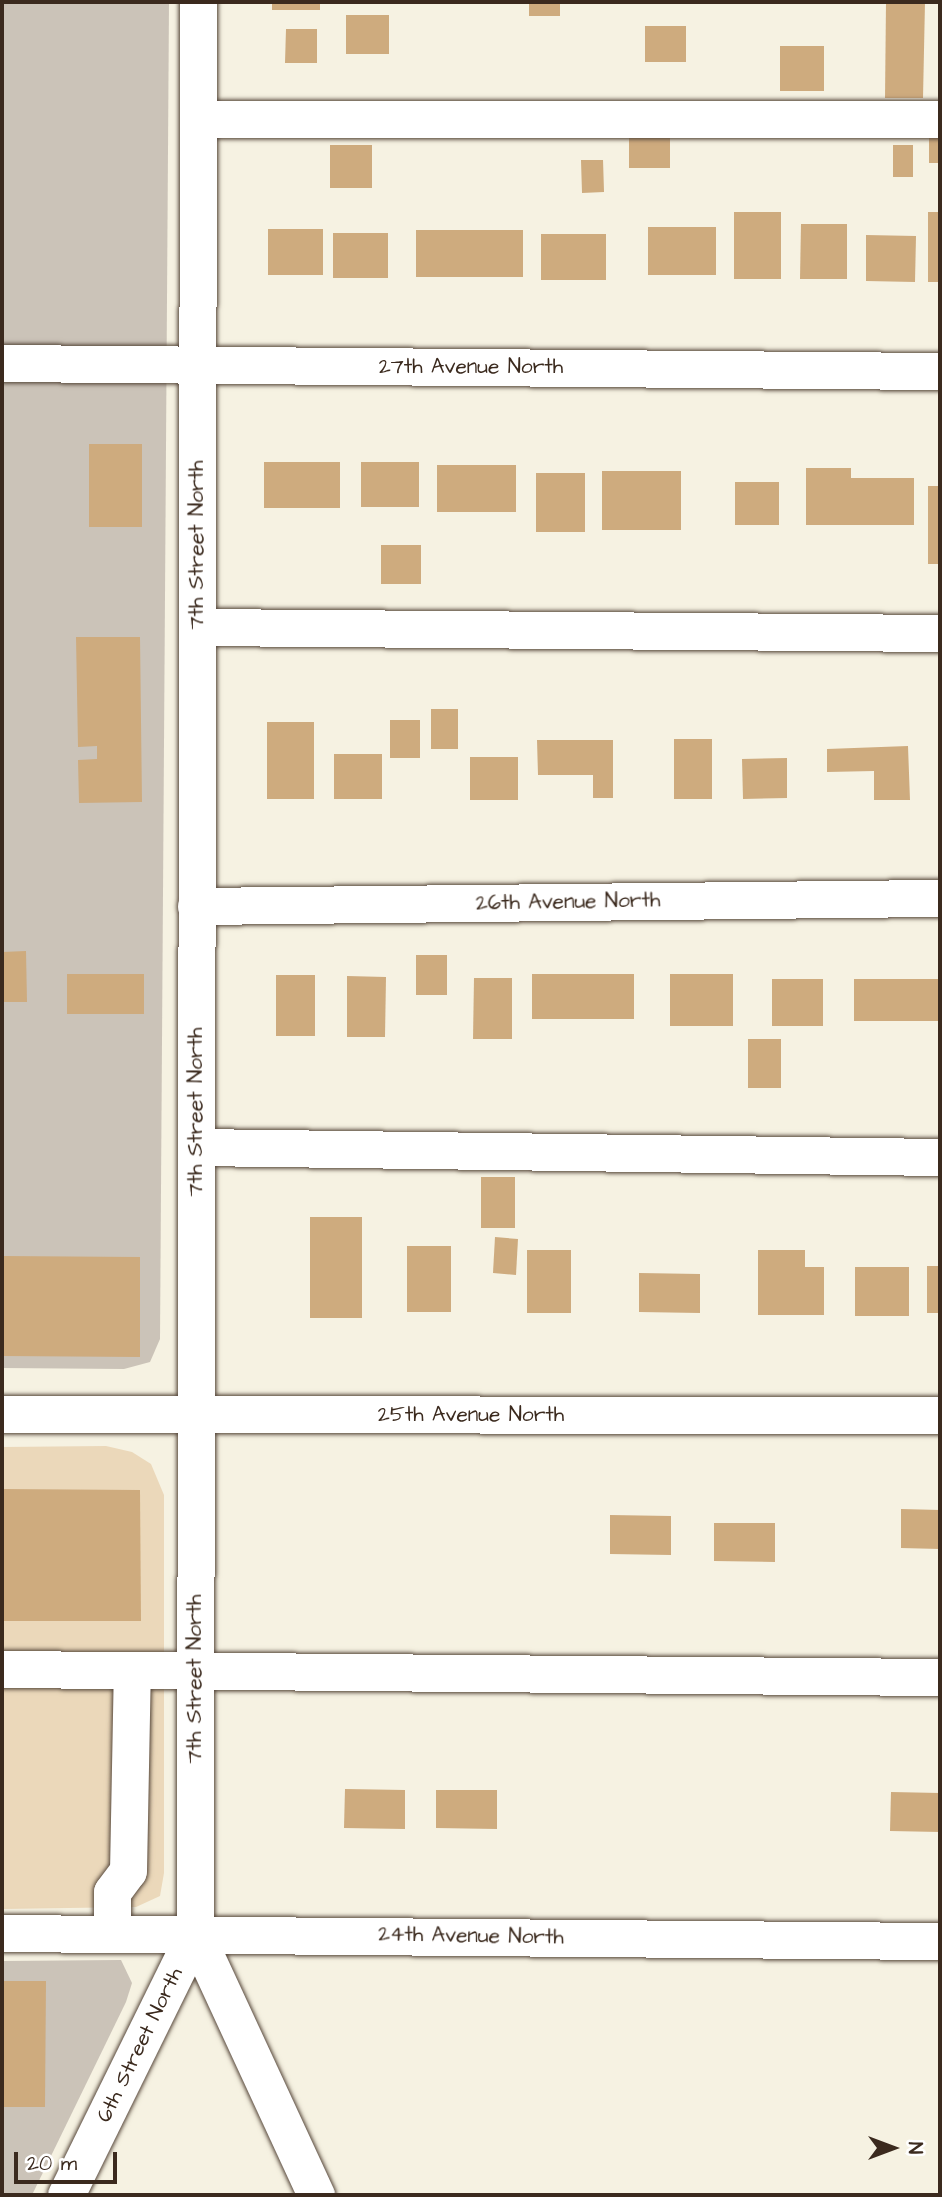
<!DOCTYPE html>
<style>
body{margin:0}
#map{position:relative;width:942px;height:2197px;overflow:hidden;background:#f6f2e2;font-family:"Architects Daughter",sans-serif}
div>[style]{position:absolute}
[style*='--x']{left:calc(var(--x)*1px);top:calc(var(--y)*1px);width:calc(var(--w)*1px);rotate:calc(var(--a)*1deg)}
.built>*{inset:0;background:#ebd8ba}
.industrial>*{inset:0;background:#cbc3b8}
.building>*{inset:0;background:#ceab7e}
.roads{filter:drop-shadow(0 0 2px #57483b) drop-shadow(0 0 2px #57483b)}
.minor>*{height:37px;margin:-18.5px;padding:0 18.5px;transform-origin:18.5px;border-radius:18.5px;background:#fff}
span{translate:-50% -50%;white-space:nowrap;text-align:center;line-height:1.15;-webkit-text-stroke:5px #fff;paint-order:stroke}
.street-label{font-size:21px;color:#3b2a1e}
.frame{position:absolute;inset:0;border:4px solid #3b2a1e;pointer-events:none}
.north{position:absolute;left:858px;top:2113px;width:70px;height:70px;-webkit-text-stroke:5px #fff;paint-order:stroke;rotate:90deg;font-size:19px;font-weight:700;line-height:28px;text-align:center;color:#3b2a1e}
.north::after{content:'';display:block;margin:auto;width:24px;height:32px;background:#3b2a1e;clip-path:polygon(50% 0,100% 100%,50% 72%,0 100%)}
.scale{position:absolute;left:14px;top:2152px;width:103px;height:32px;box-sizing:border-box;border:4px solid #3b2a1e;border-top:0;padding-left:9px;font-size:21px;line-height:24px;white-space:nowrap;color:#3b2a1e;-webkit-text-stroke:5px #fff;paint-order:stroke}
</style>
<div id="map">
<div class="built">
<div style="clip-path:polygon(106px 1446px,132px 1452px,151px 1464px,164px 1495px,164px 1873px,160px 1896px,136px 1907px,2px 1909px,2px 1447px)"></div>
</div>
<div class="industrial">
<div style="clip-path:polygon(2px 2px,169px 2px,160px 1339px,150px 1362px,124px 1369px,2px 1368px)"></div>
<div style="clip-path:polygon(121px 1960px,132px 1983px,126px 2002px,32px 2195px,2px 2195px,2px 1961px)"></div>
</div>
<div class="building">
<div style="clip-path:polygon(272px 2px,320px 2px,320px 10px,272px 10px)"></div>
<div style="clip-path:polygon(529px 2px,560px 2px,560px 16px,529px 16px)"></div>
<div style="clip-path:polygon(886px 2px,925px 2px,923px 98px,885px 98px)"></div>
<div style="clip-path:polygon(346px 15px,389px 15px,389px 54px,346px 54px)"></div>
<div style="clip-path:polygon(645px 26px,686px 26px,686px 62px,645px 62px)"></div>
<div style="clip-path:polygon(286px 29px,317px 29px,317px 63px,285px 63px)"></div>
<div style="clip-path:polygon(780px 46px,824px 46px,824px 91px,780px 91px)"></div>
<div style="clip-path:polygon(929px 126px,940px 126px,940px 163px,929px 163px)"></div>
<div style="clip-path:polygon(629px 128px,670px 128px,670px 168px,629px 168px)"></div>
<div style="clip-path:polygon(330px 145px,372px 145px,372px 188px,330px 188px)"></div>
<div style="clip-path:polygon(893px 145px,913px 145px,913px 177px,893px 177px)"></div>
<div style="clip-path:polygon(581px 160px,603px 160px,604px 192px,582px 193px)"></div>
<div style="clip-path:polygon(734px 212px,781px 212px,781px 279px,734px 279px)"></div>
<div style="clip-path:polygon(928px 212px,940px 212px,940px 282px,928px 282px)"></div>
<div style="clip-path:polygon(801px 224px,847px 224px,847px 279px,800px 279px)"></div>
<div style="clip-path:polygon(648px 227px,716px 227px,716px 275px,648px 275px)"></div>
<div style="clip-path:polygon(268px 229px,323px 229px,323px 275px,268px 275px)"></div>
<div style="clip-path:polygon(416px 230px,523px 230px,523px 277px,416px 277px)"></div>
<div style="clip-path:polygon(333px 233px,388px 233px,388px 278px,333px 278px)"></div>
<div style="clip-path:polygon(541px 234px,606px 234px,606px 280px,541px 280px)"></div>
<div style="clip-path:polygon(866px 235px,916px 236px,915px 282px,866px 281px)"></div>
<div style="clip-path:polygon(89px 444px,142px 444px,142px 527px,89px 527px)"></div>
<div style="clip-path:polygon(264px 462px,340px 462px,340px 508px,264px 508px)"></div>
<div style="clip-path:polygon(361px 462px,419px 462px,419px 507px,361px 507px)"></div>
<div style="clip-path:polygon(437px 465px,516px 465px,516px 512px,437px 512px)"></div>
<div style="clip-path:polygon(806px 468px,851px 468px,851px 478px,914px 478px,914px 525px,806px 525px)"></div>
<div style="clip-path:polygon(602px 471px,681px 471px,681px 530px,602px 530px)"></div>
<div style="clip-path:polygon(536px 473px,585px 473px,585px 532px,536px 532px)"></div>
<div style="clip-path:polygon(735px 482px,779px 482px,779px 525px,735px 525px)"></div>
<div style="clip-path:polygon(928px 486px,940px 486px,940px 564px,928px 564px)"></div>
<div style="clip-path:polygon(381px 545px,421px 545px,421px 584px,381px 584px)"></div>
<div style="clip-path:polygon(76px 637px,140px 637px,142px 802px,79px 803px,78px 760px,97px 759px,97px 746px,78px 747px)"></div>
<div style="clip-path:polygon(431px 709px,458px 709px,458px 749px,431px 749px)"></div>
<div style="clip-path:polygon(390px 720px,420px 720px,420px 758px,390px 758px)"></div>
<div style="clip-path:polygon(267px 722px,314px 722px,314px 799px,267px 799px)"></div>
<div style="clip-path:polygon(674px 739px,712px 739px,712px 799px,674px 799px)"></div>
<div style="clip-path:polygon(537px 740px,613px 740px,613px 798px,593px 798px,593px 775px,538px 775px)"></div>
<div style="clip-path:polygon(908px 746px,910px 800px,874px 800px,874px 771px,827px 772px,827px 749px)"></div>
<div style="clip-path:polygon(334px 754px,382px 754px,382px 799px,334px 799px)"></div>
<div style="clip-path:polygon(470px 757px,518px 757px,518px 800px,470px 800px)"></div>
<div style="clip-path:polygon(787px 758px,787px 798px,743px 799px,742px 759px)"></div>
<div style="clip-path:polygon(26px 951px,27px 1002px,2px 1002px,2px 952px)"></div>
<div style="clip-path:polygon(416px 955px,447px 955px,447px 995px,416px 995px)"></div>
<div style="clip-path:polygon(67px 974px,144px 974px,144px 1014px,67px 1014px)"></div>
<div style="clip-path:polygon(532px 974px,634px 974px,634px 1019px,532px 1019px)"></div>
<div style="clip-path:polygon(670px 974px,733px 974px,733px 1026px,670px 1026px)"></div>
<div style="clip-path:polygon(276px 975px,315px 975px,315px 1036px,276px 1036px)"></div>
<div style="clip-path:polygon(347px 976px,386px 977px,385px 1037px,347px 1037px)"></div>
<div style="clip-path:polygon(474px 978px,512px 978px,512px 1039px,473px 1039px)"></div>
<div style="clip-path:polygon(772px 979px,823px 979px,823px 1026px,772px 1026px)"></div>
<div style="clip-path:polygon(854px 979px,940px 979px,940px 1021px,854px 1021px)"></div>
<div style="clip-path:polygon(748px 1039px,781px 1039px,781px 1088px,748px 1088px)"></div>
<div style="clip-path:polygon(481px 1177px,515px 1177px,515px 1228px,481px 1228px)"></div>
<div style="clip-path:polygon(310px 1217px,362px 1217px,362px 1318px,310px 1318px)"></div>
<div style="clip-path:polygon(495px 1237px,518px 1239px,516px 1275px,493px 1273px)"></div>
<div style="clip-path:polygon(407px 1246px,451px 1246px,451px 1312px,407px 1312px)"></div>
<div style="clip-path:polygon(527px 1250px,571px 1250px,571px 1313px,527px 1313px)"></div>
<div style="clip-path:polygon(758px 1250px,805px 1250px,805px 1267px,824px 1267px,824px 1315px,758px 1315px)"></div>
<div style="clip-path:polygon(2px 1256px,140px 1257px,140px 1357px,2px 1356px)"></div>
<div style="clip-path:polygon(927px 1266px,940px 1266px,940px 1313px,927px 1313px)"></div>
<div style="clip-path:polygon(855px 1267px,909px 1267px,909px 1316px,855px 1316px)"></div>
<div style="clip-path:polygon(639px 1273px,700px 1274px,700px 1313px,639px 1312px)"></div>
<div style="clip-path:polygon(2px 1489px,140px 1490px,141px 1621px,2px 1621px)"></div>
<div style="clip-path:polygon(901px 1509px,940px 1510px,940px 1549px,901px 1548px)"></div>
<div style="clip-path:polygon(610px 1515px,671px 1516px,671px 1555px,610px 1554px)"></div>
<div style="clip-path:polygon(714px 1523px,775px 1523px,775px 1562px,714px 1561px)"></div>
<div style="clip-path:polygon(345px 1789px,405px 1790px,405px 1829px,344px 1828px)"></div>
<div style="clip-path:polygon(436px 1790px,497px 1790px,497px 1829px,436px 1828px)"></div>
<div style="clip-path:polygon(891px 1792px,940px 1793px,940px 1832px,890px 1831px)"></div>
<div style="clip-path:polygon(2px 1981px,46px 1981px,45px 2107px,2px 2107px)"></div>
</div>
<div class="roads">
<div class="minor">
<div style="--x:198;--y:2;--w:1931;--a:90.09"></div>
<div style="--x:195;--y:1933;--w:289;--a:65.2"></div>
<div style="--x:198;--y:119;--w:742;--a:0"></div>
<div style="--x:2;--y:363;--w:938;--a:0.49"></div>
<div style="--x:197;--y:627;--w:743;--a:0.46"></div>
<div style="--x:196;--y:906;--w:744;--a:-0.62"></div>
<div style="--x:196;--y:1147;--w:744;--a:0.77"></div>
<div style="--x:2;--y:1414;--w:938;--a:0.06"></div>
<div style="--x:2;--y:1669;--w:938;--a:0.49"></div>
<div style="--x:2;--y:1933;--w:938;--a:0.49"></div>
<div style="--x:112;--y:1933;--w:41;--a:-90"></div>
<div style="--x:112;--y:1892;--w:26;--a:-53"></div>
<div style="--x:128;--y:1871;--w:200;--a:-88.9"></div>
<div style="--x:66;--y:2195;--w:292;--a:-63.8"></div>
</div>
</div>
<div class="street-label">
<span style="left:471px;top:367px">27th Avenue North</span>
<span style="left:197px;top:545px;rotate:-90deg">7th Street North</span>
<span style="left:568px;top:902px;rotate:-1deg">26th Avenue North</span>
<span style="left:196px;top:1112px;rotate:-90deg">7th Street North</span>
<span style="left:471px;top:1415px">25th Avenue North</span>
<span style="left:195px;top:1679px;rotate:-90deg">7th Street North</span>
<span style="left:471px;top:1936px;rotate:1deg">24th Avenue North</span>
<span style="left:140px;top:2045px;rotate:-64deg">6th Street North</span>
</div>
<div class="frame"></div>
<div class="north">N</div>
<div class="scale">20 m</div>
</div>
